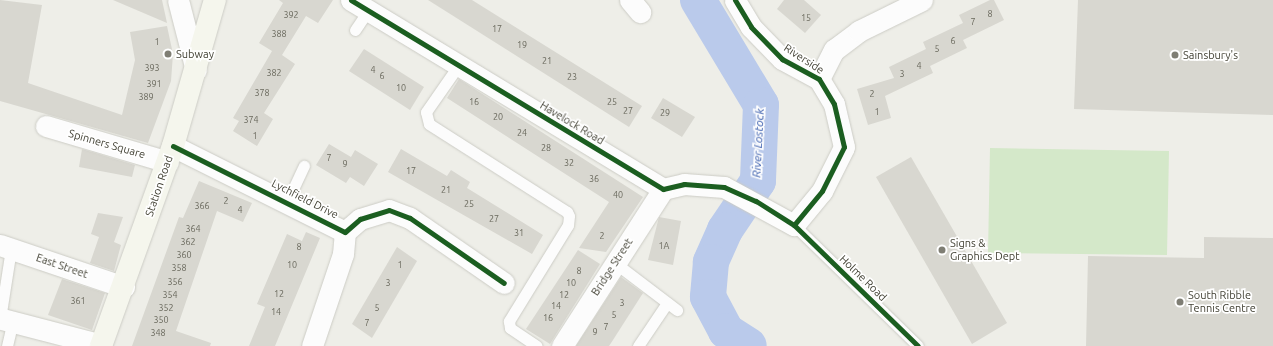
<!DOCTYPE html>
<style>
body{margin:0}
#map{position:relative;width:1273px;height:346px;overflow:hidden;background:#eeeee8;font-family:Ubuntu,sans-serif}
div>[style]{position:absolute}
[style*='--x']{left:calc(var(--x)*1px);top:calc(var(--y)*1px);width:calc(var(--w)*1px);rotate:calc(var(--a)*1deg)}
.green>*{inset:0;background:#d4e8c9}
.river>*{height:36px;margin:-18px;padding:0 18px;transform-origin:18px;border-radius:18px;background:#bacaeb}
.building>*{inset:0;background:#d8d7d0}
.roads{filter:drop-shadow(0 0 1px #ccccc5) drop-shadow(0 0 1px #ccccc5)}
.service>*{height:11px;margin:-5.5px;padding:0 5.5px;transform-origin:5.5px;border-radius:5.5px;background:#fcfcfc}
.minor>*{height:21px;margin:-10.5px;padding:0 10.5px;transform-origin:10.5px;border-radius:10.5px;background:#fcfcfc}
.secondary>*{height:22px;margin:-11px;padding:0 11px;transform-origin:11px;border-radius:11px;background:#f5f6ed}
.cycleway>*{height:5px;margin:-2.5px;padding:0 2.5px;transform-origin:2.5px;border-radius:2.5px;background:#1b5e20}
.dots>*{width:11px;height:11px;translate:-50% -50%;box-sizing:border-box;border:2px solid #fff;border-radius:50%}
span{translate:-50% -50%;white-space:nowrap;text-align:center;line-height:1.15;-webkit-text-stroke:3.5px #fff;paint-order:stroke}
.number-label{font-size:9px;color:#69685c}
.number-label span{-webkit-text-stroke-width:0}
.poi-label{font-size:11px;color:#434235}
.left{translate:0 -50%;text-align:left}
.street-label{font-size:11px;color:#434235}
.water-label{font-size:12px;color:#3358aa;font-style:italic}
</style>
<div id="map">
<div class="green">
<div style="clip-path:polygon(990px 148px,1169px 151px,1167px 255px,988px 253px)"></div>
</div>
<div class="river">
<div style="--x:698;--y:0;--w:122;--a:59"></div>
<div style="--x:761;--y:105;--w:76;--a:92.3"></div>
<div style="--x:758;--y:181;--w:59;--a:124"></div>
<div style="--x:725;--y:230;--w:35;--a:114"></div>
<div style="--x:711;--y:262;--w:35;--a:95"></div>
<div style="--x:708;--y:297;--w:38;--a:62"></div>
<div style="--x:726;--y:331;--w:27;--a:33"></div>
</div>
<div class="building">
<div style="clip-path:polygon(0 0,42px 5px,28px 83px,122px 115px,135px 60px,130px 32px,167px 26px,173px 54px,171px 81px,148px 143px,0 101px)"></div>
<div style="clip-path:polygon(113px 0,162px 0,167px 23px)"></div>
<div style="clip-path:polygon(279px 0,333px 0,318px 23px,306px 16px,282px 55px,295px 64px,264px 113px,273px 119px,257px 146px,233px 131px,239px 121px,233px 118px,272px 51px,259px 43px,283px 3px)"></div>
<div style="clip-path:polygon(428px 0,472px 0,642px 106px,629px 127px)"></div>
<div style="clip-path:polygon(784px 0,804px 0,821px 15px,805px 33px,777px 9px)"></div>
<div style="clip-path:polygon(990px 0,994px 0,1004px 20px,963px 40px,967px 48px,930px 66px,933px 73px,885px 96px,891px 118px,868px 125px,857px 89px,894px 78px,889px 67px,926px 49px,923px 42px,963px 23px,959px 15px)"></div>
<div style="clip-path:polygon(1078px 0,1273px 0,1273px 115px,1074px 109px)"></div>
<div style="clip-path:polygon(364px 49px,424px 87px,410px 110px,349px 71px)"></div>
<div style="clip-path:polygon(459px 79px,643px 197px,606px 252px,579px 248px,609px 202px,447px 98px)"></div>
<div style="clip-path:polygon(663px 98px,695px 117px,682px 137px,651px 118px)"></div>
<div style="clip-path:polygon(329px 144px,351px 157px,355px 150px,378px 164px,364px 186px,350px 177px,346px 183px,316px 165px)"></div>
<div style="clip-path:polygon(82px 149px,135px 165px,132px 177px,79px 167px)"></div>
<div style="clip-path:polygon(401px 149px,447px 176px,451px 170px,462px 177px,470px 182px,467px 188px,543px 235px,532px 254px,388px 172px)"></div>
<div style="clip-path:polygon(911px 157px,1007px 323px,972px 344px,876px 177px)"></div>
<div style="clip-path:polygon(199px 181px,252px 203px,243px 222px,217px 211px,176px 331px,211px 343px,210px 346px,132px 346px,179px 217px,183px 218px)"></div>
<div style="clip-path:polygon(98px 213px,123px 217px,114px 242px,121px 245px,114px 271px,90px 263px,99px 237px,91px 234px)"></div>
<div style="clip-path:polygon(659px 217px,681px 221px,673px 265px,648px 260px)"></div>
<div style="clip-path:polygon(306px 232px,320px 238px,275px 346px,249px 346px,265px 307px,257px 304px,287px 234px,302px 241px)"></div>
<div style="clip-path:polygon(1204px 237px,1273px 238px,1273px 346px,1086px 346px,1088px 256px,1204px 258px)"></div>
<div style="clip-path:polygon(397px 247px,417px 261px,372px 338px,352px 324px)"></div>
<div style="clip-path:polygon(578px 250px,600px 264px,550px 344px,526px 329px)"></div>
<div style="clip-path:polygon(621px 277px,643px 293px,613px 340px,609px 346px,576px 346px)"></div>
<div style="clip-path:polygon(62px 279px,105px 293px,92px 330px,48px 315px)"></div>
</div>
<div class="roads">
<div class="service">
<div style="--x:355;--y:30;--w:22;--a:-56"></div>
<div style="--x:458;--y:66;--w:56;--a:124.8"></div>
<div style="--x:426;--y:112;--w:12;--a:76"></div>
<div style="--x:429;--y:124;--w:164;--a:32.5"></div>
<div style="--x:567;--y:212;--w:4;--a:63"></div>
<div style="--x:569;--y:216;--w:9;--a:96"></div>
<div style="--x:568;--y:225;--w:113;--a:121.6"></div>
<div style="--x:509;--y:321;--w:7;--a:82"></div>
<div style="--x:510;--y:328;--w:32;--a:34"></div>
<div style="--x:287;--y:202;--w:40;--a:-65"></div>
<div style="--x:794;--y:225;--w:173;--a:44.3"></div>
<div style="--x:615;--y:263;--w:78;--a:37.2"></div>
<div style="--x:0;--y:319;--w:71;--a:-81.1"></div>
<div style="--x:7;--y:346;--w:26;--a:-77"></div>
<div style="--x:638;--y:346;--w:52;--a:-56"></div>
</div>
<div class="minor">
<div style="--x:178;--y:0;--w:72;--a:75.6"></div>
<div style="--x:351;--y:0;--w:365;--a:31.2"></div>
<div style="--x:663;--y:189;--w:22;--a:-13"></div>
<div style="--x:684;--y:184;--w:40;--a:4.3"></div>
<div style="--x:724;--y:187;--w:80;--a:28.5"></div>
<div style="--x:794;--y:225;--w:44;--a:-50.5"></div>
<div style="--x:822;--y:191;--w:49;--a:-63.4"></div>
<div style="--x:844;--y:147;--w:44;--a:-103.1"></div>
<div style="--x:834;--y:104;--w:29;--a:-121"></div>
<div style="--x:819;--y:79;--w:42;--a:-151.6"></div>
<div style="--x:782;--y:59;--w:45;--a:-134.1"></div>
<div style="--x:751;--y:27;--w:31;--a:-121"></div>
<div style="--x:630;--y:0;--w:16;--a:50"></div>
<div style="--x:819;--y:79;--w:33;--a:-63"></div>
<div style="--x:834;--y:50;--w:31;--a:-37"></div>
<div style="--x:859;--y:31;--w:70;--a:-26.2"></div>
<div style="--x:46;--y:126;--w:127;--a:16.4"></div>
<div style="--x:173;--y:146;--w:192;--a:26.6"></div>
<div style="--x:345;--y:232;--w:20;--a:-41"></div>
<div style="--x:360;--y:219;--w:30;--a:-17"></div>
<div style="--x:389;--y:210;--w:22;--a:21"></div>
<div style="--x:410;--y:218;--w:114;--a:34.7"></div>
<div style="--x:0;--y:245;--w:131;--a:18.7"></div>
<div style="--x:2;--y:319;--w:103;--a:14.6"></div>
<div style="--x:312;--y:346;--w:97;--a:-71.4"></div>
<div style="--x:343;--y:254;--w:22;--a:-85"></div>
<div style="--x:562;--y:346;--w:187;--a:-57.2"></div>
</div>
<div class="secondary">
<div style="--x:101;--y:346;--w:213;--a:-70.2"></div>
<div style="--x:173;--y:146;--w:152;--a:-74"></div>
</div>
</div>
<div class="cycleway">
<div style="--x:351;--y:0;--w:365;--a:31.2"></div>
<div style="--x:663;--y:189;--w:22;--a:-13"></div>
<div style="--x:684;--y:184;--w:40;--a:4.3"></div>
<div style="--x:724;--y:187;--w:35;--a:24"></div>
<div style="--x:756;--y:201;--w:45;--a:32.3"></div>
<div style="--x:794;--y:225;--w:173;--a:44.3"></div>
<div style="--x:735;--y:0;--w:31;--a:59"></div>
<div style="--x:751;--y:27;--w:45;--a:45.9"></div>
<div style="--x:782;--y:59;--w:42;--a:28.4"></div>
<div style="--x:819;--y:79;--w:29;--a:59"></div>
<div style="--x:834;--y:104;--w:44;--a:76.9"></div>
<div style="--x:844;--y:147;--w:49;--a:116.6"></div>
<div style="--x:822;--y:191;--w:44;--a:129.5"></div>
<div style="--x:173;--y:146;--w:192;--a:26.6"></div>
<div style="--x:345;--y:232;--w:20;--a:-41"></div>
<div style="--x:360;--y:219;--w:30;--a:-17"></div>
<div style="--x:389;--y:210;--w:22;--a:21"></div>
<div style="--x:410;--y:218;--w:114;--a:34.7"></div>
</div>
<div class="dots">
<div style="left:168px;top:54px;background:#7f7e74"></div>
<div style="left:1175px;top:55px;background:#7f7e74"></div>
<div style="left:942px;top:250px;background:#7f7e74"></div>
<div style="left:1180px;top:302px;background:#7f7e74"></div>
</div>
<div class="number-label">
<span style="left:990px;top:14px">8</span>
<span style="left:291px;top:15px">392</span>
<span style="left:806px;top:18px">15</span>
<span style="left:973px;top:22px">7</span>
<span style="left:497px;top:29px">17</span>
<span style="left:279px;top:34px">388</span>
<span style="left:953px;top:41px">6</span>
<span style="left:157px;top:42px">1</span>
<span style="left:522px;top:45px">19</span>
<span style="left:937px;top:49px">5</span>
<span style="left:547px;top:61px">21</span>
<span style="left:919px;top:66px">4</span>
<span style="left:152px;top:68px">393</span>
<span style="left:373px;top:70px">4</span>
<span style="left:274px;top:73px">382</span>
<span style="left:902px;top:74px">3</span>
<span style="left:382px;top:76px">6</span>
<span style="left:572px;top:77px">23</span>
<span style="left:154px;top:84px">391</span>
<span style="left:401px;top:88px">10</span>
<span style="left:262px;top:93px">378</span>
<span style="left:872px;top:94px">2</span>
<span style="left:146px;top:97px">389</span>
<span style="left:474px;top:102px">16</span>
<span style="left:612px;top:102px">25</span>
<span style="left:628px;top:111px">27</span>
<span style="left:877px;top:112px">1</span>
<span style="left:665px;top:113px">29</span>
<span style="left:498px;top:117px">20</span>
<span style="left:251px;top:120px">374</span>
<span style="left:522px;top:133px">24</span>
<span style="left:255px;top:136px">1</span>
<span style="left:546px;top:148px">28</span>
<span style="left:329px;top:158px">7</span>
<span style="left:569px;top:163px">32</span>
<span style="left:345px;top:164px">9</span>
<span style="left:411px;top:171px">17</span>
<span style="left:594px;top:179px">36</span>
<span style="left:446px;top:190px">21</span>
<span style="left:618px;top:195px">40</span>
<span style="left:226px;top:201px">2</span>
<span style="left:469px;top:204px">25</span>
<span style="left:202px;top:206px">366</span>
<span style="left:240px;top:210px">4</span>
<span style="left:494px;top:219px">27</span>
<span style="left:193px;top:229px">364</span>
<span style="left:519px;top:233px">31</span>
<span style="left:602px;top:236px">2</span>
<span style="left:188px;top:242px">362</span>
<span style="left:664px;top:246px">1A</span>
<span style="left:299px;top:247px">8</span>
<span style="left:184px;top:255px">360</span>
<span style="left:292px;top:265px">10</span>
<span style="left:400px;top:265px">1</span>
<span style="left:179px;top:268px">358</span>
<span style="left:579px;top:271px">8</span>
<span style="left:175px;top:282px">356</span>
<span style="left:388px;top:283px">3</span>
<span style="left:571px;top:283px">10</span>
<span style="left:279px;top:294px">12</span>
<span style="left:170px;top:295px">354</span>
<span style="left:564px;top:295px">12</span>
<span style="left:78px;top:301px">361</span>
<span style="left:622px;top:303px">3</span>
<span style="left:556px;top:306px">14</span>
<span style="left:166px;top:308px">352</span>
<span style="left:377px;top:308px">5</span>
<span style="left:276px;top:312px">14</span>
<span style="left:614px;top:315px">5</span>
<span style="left:548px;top:318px">16</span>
<span style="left:161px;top:320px">350</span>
<span style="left:367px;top:323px">7</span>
<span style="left:606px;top:327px">7</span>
<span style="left:595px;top:332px">9</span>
<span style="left:158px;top:333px">348</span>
</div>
<div class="poi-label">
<span class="left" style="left:176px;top:54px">Subway</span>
<span class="left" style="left:1183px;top:55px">Sainsbury's</span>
<span class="left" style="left:950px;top:250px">Signs &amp;<br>Graphics Dept</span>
<span class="left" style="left:1188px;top:302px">South Ribble<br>Tennis Centre</span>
</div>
<div class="street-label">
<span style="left:804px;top:59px;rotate:33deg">Riverside</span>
<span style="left:572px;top:123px;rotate:31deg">Havelock Road</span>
<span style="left:107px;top:144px;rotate:16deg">Spinners Square</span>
<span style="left:159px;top:186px;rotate:-71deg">Station Road</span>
<span style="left:305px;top:199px;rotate:27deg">Lychfield Drive</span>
<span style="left:62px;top:266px;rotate:19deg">East Street</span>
<span style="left:612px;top:267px;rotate:-57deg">Bridge Street</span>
<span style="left:863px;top:278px;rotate:44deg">Holme Road</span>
</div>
<div class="water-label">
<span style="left:758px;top:143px;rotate:-87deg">River Lostock</span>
</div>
</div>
